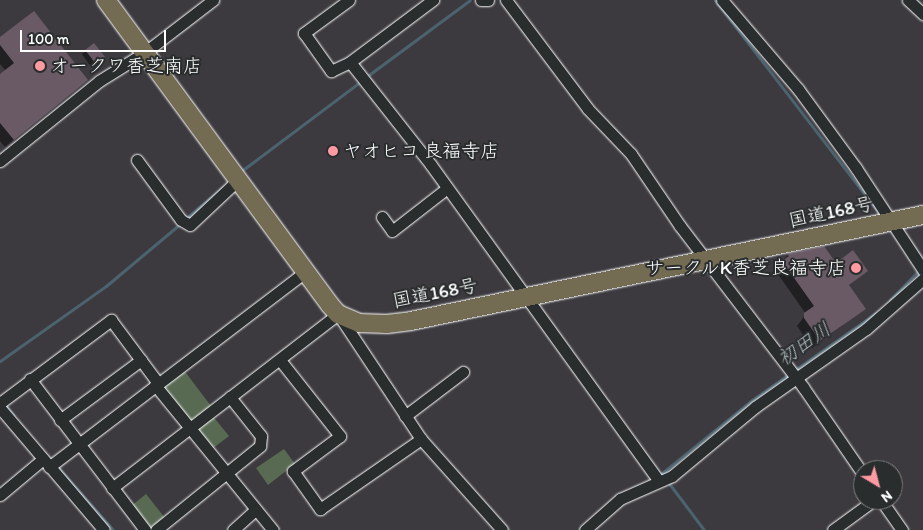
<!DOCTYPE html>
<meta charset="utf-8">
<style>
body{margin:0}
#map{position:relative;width:923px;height:530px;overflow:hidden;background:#3d3a3f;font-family:Itim,"Klee One",sans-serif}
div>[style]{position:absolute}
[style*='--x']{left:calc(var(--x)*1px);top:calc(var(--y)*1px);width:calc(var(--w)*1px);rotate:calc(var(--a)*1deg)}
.green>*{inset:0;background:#596a53}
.shadow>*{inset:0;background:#0007}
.stream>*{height:3px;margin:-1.5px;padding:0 1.5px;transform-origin:1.5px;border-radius:1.5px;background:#4b636f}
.building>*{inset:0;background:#695a66}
.roads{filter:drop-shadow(0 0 1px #fff) drop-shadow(0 0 1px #fff)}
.minor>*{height:11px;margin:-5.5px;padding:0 5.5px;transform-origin:5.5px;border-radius:5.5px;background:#2a2d2e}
.highway>*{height:18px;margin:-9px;padding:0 9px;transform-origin:9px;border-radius:9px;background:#736b52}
.dots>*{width:14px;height:14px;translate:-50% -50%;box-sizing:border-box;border:2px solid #2a2d2e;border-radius:50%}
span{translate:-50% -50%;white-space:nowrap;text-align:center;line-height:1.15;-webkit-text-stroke:4px #2a2d2e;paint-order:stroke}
.poi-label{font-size:19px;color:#fff}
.left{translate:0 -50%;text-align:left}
.right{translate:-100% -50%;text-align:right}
.street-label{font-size:19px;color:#fff}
.water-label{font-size:20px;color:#aeb9be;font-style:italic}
.north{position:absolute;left:853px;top:460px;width:50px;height:50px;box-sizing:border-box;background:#2a2d2e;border:1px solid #7f8182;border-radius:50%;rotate:143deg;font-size:14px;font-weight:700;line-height:20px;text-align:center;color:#fff}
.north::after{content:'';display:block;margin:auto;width:18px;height:22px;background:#ff9aa2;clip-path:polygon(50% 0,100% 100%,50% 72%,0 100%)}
.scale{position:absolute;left:20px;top:30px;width:146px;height:22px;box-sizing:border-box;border:2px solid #fff;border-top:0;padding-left:6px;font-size:15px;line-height:18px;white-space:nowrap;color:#fff;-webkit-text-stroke:4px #2a2d2e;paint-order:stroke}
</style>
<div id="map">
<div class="green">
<div style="clip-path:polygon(183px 369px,211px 406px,190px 422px,162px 385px)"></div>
<div style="clip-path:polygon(211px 414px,229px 436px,212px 449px,195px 426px)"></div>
<div style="clip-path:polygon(284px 449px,295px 464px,268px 485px,256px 468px)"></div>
<div style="clip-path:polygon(146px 494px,165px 518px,152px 530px,148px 530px,130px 507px)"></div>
</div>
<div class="shadow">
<div style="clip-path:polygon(0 39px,86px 80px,5px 147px,0 141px,0 76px,6px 71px,0 64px)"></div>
<div style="clip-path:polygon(86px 51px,100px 60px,91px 67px,82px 54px)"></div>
<div style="clip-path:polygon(824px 248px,835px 264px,866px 271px,848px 286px,864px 309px,812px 348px,797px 326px,806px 314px,775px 270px,788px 255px)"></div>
</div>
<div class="stream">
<div style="--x:715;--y:0;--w:270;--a:52.4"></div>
<div style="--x:366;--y:77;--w:129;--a:-36.5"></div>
<div style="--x:240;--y:172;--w:151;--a:-36.9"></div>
<div style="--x:185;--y:219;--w:50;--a:-40.1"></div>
<div style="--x:890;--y:300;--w:40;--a:-46"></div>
<div style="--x:0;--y:361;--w:130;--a:-35.3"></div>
<div style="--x:106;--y:286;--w:98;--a:-40"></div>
<div style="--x:4;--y:403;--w:16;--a:52"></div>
<div style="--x:55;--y:464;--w:88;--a:48.7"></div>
<div style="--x:662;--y:473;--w:116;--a:-39"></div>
<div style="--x:752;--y:400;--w:151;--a:-35.1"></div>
<div style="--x:668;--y:482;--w:60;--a:53.1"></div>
</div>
<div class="building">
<div style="clip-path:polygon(34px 11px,88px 80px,14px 140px,0 123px,0 74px,14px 63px,0 45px,0 37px)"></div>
<div style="clip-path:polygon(94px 43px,105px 57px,96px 64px,85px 50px)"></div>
<div style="clip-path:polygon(824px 246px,836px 263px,853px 250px,868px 271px,849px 285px,866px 309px,820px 341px,804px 318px,804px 313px,814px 306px,782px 261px,789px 256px,787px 254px)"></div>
</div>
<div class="roads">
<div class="minor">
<div style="--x:349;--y:0;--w:56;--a:143.7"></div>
<div style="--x:304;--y:33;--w:47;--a:54.6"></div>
<div style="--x:331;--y:71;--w:21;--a:-25"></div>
<div style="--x:350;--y:62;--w:104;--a:-36.8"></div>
<div style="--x:481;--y:0;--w:7;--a:0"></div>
<div style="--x:506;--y:0;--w:136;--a:53"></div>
<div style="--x:588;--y:109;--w:62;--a:46.3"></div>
<div style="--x:631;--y:154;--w:87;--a:55.8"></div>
<div style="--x:680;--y:226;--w:203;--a:52.6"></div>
<div style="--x:803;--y:387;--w:106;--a:55.4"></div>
<div style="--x:722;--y:0;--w:117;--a:49.5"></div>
<div style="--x:798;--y:89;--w:98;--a:53.7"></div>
<div style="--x:856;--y:168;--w:122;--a:56.7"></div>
<div style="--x:908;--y:0;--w:21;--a:43"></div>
<div style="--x:350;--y:62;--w:131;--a:51.8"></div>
<div style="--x:431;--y:165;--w:388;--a:54.2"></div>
<div style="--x:137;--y:160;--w:74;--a:53.7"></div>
<div style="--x:181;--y:220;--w:10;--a:29"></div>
<div style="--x:190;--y:225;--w:66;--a:-43.2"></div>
<div style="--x:0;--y:161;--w:127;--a:-38.9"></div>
<div style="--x:99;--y:81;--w:53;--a:-31.9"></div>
<div style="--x:144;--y:53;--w:87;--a:-37.5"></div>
<div style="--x:382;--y:217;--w:17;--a:54"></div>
<div style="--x:392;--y:231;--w:68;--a:-37.9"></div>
<div style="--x:280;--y:360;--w:97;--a:51.7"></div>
<div style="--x:340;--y:436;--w:59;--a:143.3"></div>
<div style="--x:293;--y:471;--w:47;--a:54.6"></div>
<div style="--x:320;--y:509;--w:123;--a:-34.7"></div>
<div style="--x:30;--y:379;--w:190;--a:52.7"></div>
<div style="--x:155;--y:385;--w:187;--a:50.9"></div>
<div style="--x:0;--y:403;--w:139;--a:-36.8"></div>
<div style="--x:111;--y:320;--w:79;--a:53.3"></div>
<div style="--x:0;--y:408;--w:160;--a:49.6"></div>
<div style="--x:405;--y:416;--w:73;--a:-37.2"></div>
<div style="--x:60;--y:420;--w:101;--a:-36.5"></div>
<div style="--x:49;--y:467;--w:322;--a:-37.3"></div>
<div style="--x:112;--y:488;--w:285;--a:-37.6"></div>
<div style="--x:338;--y:314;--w:150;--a:56.4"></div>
<div style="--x:421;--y:439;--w:122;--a:48.3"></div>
<div style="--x:0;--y:495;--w:56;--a:-39.9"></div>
<div style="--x:881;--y:500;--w:37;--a:55"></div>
<div style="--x:156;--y:530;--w:134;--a:-38.9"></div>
<div style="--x:260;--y:446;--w:10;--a:-84"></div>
<div style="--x:261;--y:436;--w:50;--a:-128.5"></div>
<div style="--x:233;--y:530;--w:30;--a:-42"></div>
<div style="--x:585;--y:530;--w:47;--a:-41.5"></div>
<div style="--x:620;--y:499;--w:57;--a:-23.9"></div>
<div style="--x:672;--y:476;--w:108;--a:-39.7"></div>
<div style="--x:755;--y:407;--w:136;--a:-35.1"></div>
<div style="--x:866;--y:329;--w:76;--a:-41.3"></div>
<div style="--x:833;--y:530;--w:51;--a:-36.2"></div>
</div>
<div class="highway">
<div style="--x:106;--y:0;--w:378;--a:53.7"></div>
<div style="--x:330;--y:305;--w:12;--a:48"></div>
<div style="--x:338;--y:314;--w:23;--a:23"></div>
<div style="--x:359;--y:323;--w:28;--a:2"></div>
<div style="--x:387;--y:324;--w:24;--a:-7"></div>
<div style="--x:411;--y:321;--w:523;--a:-11.7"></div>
</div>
</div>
<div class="dots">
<div style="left:40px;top:66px;background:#ff9aa2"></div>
<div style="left:333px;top:151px;background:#ff9aa2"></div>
<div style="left:856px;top:268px;background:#ff9aa2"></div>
</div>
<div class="poi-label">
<span class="left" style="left:50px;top:66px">オークワ香芝南店</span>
<span class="left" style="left:343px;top:151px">ヤオヒコ 良福寺店</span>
<span class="right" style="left:846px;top:268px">サークルK香芝良福寺店</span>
</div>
<div class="street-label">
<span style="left:831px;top:212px;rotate:-12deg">国道168号</span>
<span style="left:435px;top:293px;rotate:-11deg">国道168号</span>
</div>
<div class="water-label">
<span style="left:804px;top:344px;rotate:-35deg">初田川</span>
</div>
<div class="north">N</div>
<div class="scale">100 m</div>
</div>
